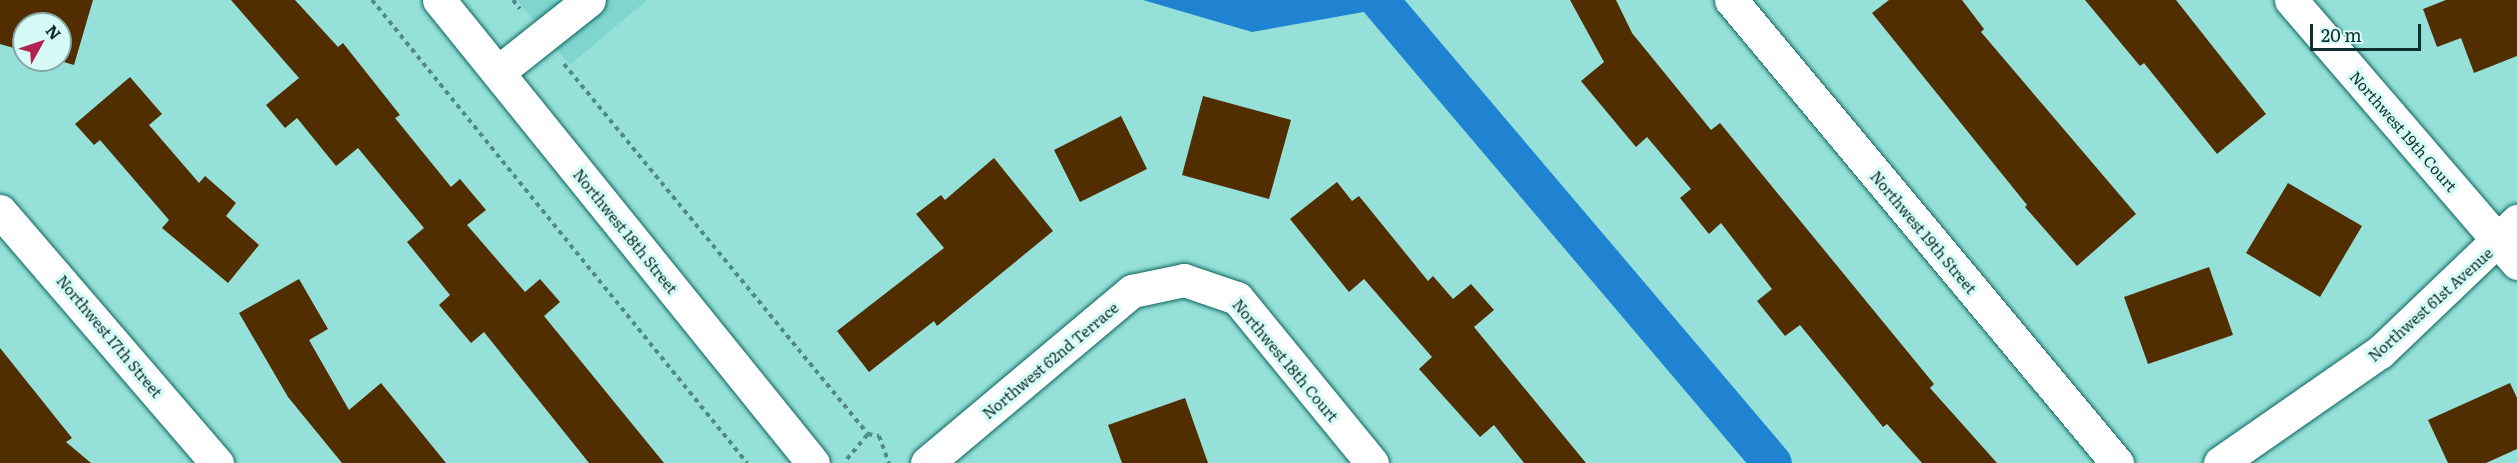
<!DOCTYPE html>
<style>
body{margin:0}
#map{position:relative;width:2517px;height:463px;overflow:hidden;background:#95e1d9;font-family:Literata,serif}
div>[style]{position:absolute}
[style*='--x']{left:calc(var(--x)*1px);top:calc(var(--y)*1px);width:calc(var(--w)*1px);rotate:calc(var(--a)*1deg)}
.built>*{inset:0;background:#7ed6ce}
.water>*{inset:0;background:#1f83d1}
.canal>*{height:39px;margin:-19.5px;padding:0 19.5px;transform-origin:19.5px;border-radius:19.5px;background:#1f83d1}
.building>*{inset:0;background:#502e00}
.path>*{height:4px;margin-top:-2px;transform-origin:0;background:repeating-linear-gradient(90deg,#538983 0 4.5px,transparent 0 9px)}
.roads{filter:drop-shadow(0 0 2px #0c645e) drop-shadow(0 0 2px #0c645e)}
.minor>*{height:33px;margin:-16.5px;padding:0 16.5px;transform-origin:16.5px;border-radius:16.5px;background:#fff}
span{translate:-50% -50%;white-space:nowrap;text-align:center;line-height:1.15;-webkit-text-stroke:6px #d6faf6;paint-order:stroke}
.street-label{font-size:15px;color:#0f2f2c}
.north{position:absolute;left:12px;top:12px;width:60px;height:60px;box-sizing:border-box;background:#d6faf6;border:2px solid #86a9a5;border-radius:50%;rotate:50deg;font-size:16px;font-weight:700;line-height:24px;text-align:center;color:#0f2f2c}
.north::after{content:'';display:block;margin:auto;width:21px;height:27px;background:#b32352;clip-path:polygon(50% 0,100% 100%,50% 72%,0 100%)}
.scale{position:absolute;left:2310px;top:24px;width:111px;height:27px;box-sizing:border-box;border:3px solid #0f2f2c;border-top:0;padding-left:8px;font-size:18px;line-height:21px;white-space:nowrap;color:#0f2f2c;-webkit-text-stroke:4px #d6faf6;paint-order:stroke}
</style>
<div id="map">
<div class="built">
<div style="clip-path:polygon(517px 0,647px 0,570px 65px)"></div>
</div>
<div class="water">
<div style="clip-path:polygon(1143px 0,1396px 0,1386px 8px,1252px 32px)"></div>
</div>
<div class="canal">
<div style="--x:1379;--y:0;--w:607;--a:49.68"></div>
</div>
<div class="building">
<div style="clip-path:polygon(0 0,93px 0,74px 65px,57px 60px,60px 60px,60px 24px,24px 24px,24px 51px,0 44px)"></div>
<div style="clip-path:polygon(231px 0,295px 0,338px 47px,343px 43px,400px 115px,395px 118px,451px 187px,460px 179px,486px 210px,467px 225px,525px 292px,540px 279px,560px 302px,544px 316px,664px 463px,589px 463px,484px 332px,471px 343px,439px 305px,450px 295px,407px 242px,424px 228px,358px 148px,336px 166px,297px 118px,285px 128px,266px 105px,299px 78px)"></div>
<div style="clip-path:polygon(1570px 0,1616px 0,1632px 33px,1711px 130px,1720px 123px,1934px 384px,1930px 388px,1997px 463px,1922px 463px,1887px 424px,1883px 427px,1800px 325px,1785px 336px,1757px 301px,1772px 289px,1721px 223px,1709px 234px,1680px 198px,1691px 189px,1647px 137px,1636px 147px,1581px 81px,1604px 62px)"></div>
<div style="clip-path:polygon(1889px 0,1962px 0,1984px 29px,1981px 32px,2136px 214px,2077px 266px,2025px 207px,2027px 205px,1872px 13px)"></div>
<div style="clip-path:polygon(2085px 0,2176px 0,2266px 114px,2217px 154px,2144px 63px,2140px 66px)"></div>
<div style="clip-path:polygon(2446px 0,2517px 0,2517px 56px,2474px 73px,2461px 38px,2437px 47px,2423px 9px)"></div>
<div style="clip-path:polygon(130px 77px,162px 114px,149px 125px,199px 183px,205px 176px,236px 203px,226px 216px,259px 245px,228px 283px,162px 228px,169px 220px,100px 140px,94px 145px,75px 124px)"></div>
<div style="clip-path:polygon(1203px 96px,1291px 120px,1269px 199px,1182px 175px)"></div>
<div style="clip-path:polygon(1121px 116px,1147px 169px,1080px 202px,1054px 150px)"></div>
<div style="clip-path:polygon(994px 158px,1053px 231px,937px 326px,934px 321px,869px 372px,837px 331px,944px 248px,916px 214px,941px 195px,945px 200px)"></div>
<div style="clip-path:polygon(1337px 182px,1352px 201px,1359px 196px,1428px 281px,1433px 276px,1453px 299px,1471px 284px,1494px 310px,1474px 327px,1586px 463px,1524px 463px,1494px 425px,1480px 437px,1419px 369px,1432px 357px,1364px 279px,1349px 292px,1290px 219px)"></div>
<div style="clip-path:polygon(2288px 183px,2362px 226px,2320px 297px,2246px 253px)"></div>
<div style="clip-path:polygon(2209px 267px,2233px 335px,2148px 364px,2124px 297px)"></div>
<div style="clip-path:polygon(299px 279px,328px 329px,309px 340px,349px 410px,381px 383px,446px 463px,342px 463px,288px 397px,239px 313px)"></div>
<div style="clip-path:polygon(0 348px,72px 438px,66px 442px,91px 463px,0 463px)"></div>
<div style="clip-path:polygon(2510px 383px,2517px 398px,2517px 449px,2486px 463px,2448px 463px,2428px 420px)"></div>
<div style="clip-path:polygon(1185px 398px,1208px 463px,1122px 463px,1108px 425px)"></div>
</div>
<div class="path">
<div style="--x:372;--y:0;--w:596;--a:50.99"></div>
<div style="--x:513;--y:0;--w:11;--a:52"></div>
<div style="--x:564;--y:64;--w:479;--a:50.6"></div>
<div style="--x:868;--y:434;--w:11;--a:10"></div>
<div style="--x:879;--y:436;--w:29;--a:70"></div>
<div style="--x:847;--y:459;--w:33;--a:-50"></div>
</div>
<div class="roads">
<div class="minor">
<div style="--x:439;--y:0;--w:595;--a:51.07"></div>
<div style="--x:1731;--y:0;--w:603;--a:50.18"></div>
<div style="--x:2291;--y:0;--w:347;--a:49.3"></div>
<div style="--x:498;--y:72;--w:116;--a:-38.4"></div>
<div style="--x:0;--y:211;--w:333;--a:49.3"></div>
<div style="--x:927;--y:463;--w:268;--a:-40"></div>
<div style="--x:1132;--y:291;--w:53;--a:-11.9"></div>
<div style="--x:1184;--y:280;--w:56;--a:18.8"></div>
<div style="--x:1237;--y:298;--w:213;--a:50.7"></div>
<div style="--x:2220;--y:463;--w:195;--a:-34.8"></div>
<div style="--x:2380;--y:352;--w:190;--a:-43.7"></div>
</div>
</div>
<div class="street-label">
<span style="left:2404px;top:131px;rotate:49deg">Northwest 19th Court</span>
<span style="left:626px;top:231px;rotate:51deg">Northwest 18th Street</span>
<span style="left:1924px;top:232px;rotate:50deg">Northwest 19th Street</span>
<span style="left:2430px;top:304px;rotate:-42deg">Northwest 61st Avenue</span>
<span style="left:110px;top:336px;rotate:50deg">Northwest 17th Street</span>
<span style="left:1050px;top:360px;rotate:-40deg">Northwest 62nd Terrace</span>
<span style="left:1286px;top:360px;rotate:50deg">Northwest 18th Court</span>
</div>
<div class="north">N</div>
<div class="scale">20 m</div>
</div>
